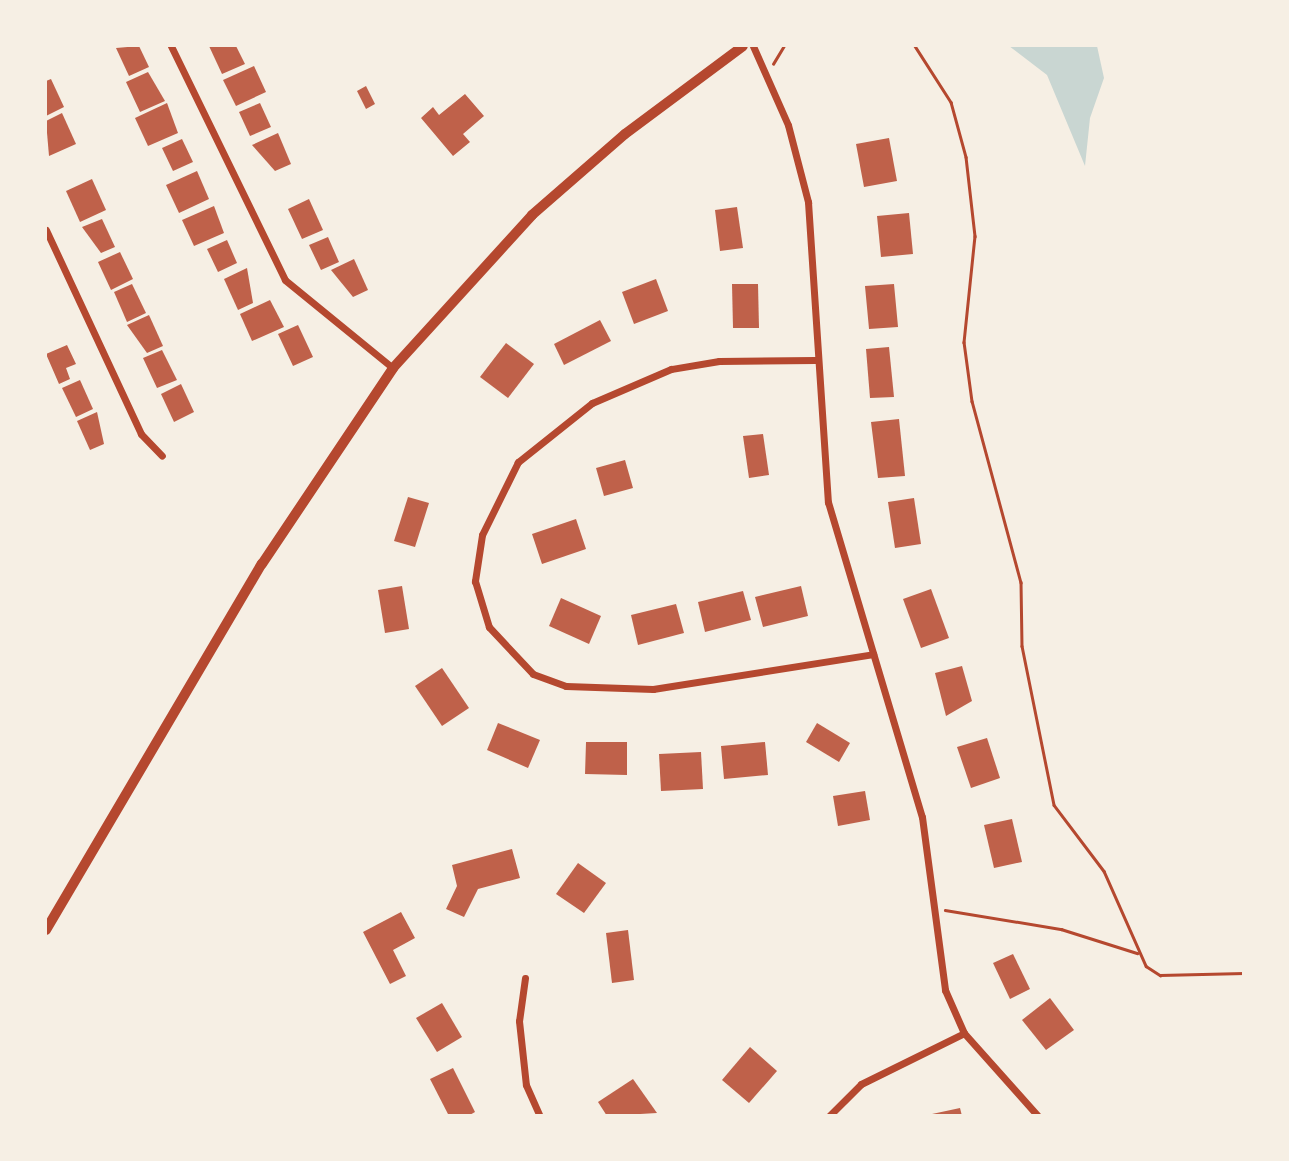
<!DOCTYPE html>
<style>
body{margin:0}
#map{position:relative;width:1289px;height:1161px;overflow:hidden;background:#f6efe4;font-family:"Roboto Condensed",sans-serif}
div>[style]{position:absolute}
[style*='--x']{left:calc(var(--x)*1px);top:calc(var(--y)*1px);width:calc(var(--w)*1px);rotate:calc(var(--a)*1deg)}
.water>*{inset:0;background:#c9d6d2}
.building>*{inset:0;background:#bf614a}
.path>*{height:2.5px;margin:-1.25px;padding:0 1.25px;transform-origin:1.25px;border-radius:1.25px;background:#b5482f}
.minor>*{height:7px;margin:-3.5px;padding:0 3.5px;transform-origin:3.5px;border-radius:3.5px;background:#b5482f}
.secondary>*{height:10px;margin:-5px;padding:0 5px;transform-origin:5px;border-radius:5px;background:#b5482f}
span{translate:-50% -50%;white-space:nowrap;text-align:center;line-height:1.15;-webkit-text-stroke:5px #f6efe4;paint-order:stroke}
.frame{position:absolute;inset:0;border:47px solid #f6efe4;pointer-events:none}
</style>
<div id="map">
<div class="water">
<div style="clip-path:polygon(1009px 46px,1097px 46px,1104px 78px,1090px 118px,1085px 166px,1047px 75px)"></div>
</div>
<div class="building">
<div style="clip-path:polygon(139px 46px,149px 67px,129px 76px,116px 48px)"></div>
<div style="clip-path:polygon(209px 46px,236px 46px,245px 64px,222px 74px)"></div>
<div style="clip-path:polygon(254px 66px,266px 92px,236px 106px,223px 80px)"></div>
<div style="clip-path:polygon(148px 72px,165px 101px,140px 112px,126px 82px)"></div>
<div style="clip-path:polygon(51px 79px,64px 107px,46px 116px,46px 81px)"></div>
<div style="clip-path:polygon(366px 86px,375px 104px,366px 109px,357px 91px)"></div>
<div style="clip-path:polygon(465px 94px,484px 116px,463px 134px,470px 142px,453px 156px,421px 118px,433px 107px,439px 115px)"></div>
<div style="clip-path:polygon(167px 103px,178px 133px,148px 146px,135px 118px)"></div>
<div style="clip-path:polygon(260px 103px,271px 127px,250px 136px,239px 112px)"></div>
<div style="clip-path:polygon(62px 113px,76px 144px,49px 156px,46px 121px)"></div>
<div style="clip-path:polygon(278px 133px,291px 164px,275px 171px,252px 145px)"></div>
<div style="clip-path:polygon(889px 138px,897px 181px,864px 187px,856px 144px)"></div>
<div style="clip-path:polygon(182px 139px,193px 162px,173px 171px,162px 148px)"></div>
<div style="clip-path:polygon(197px 171px,209px 199px,179px 213px,166px 185px)"></div>
<div style="clip-path:polygon(92px 179px,106px 210px,80px 222px,66px 191px)"></div>
<div style="clip-path:polygon(309px 199px,323px 230px,302px 239px,288px 209px)"></div>
<div style="clip-path:polygon(214px 206px,224px 233px,194px 246px,182px 220px)"></div>
<div style="clip-path:polygon(737px 207px,743px 248px,720px 251px,715px 210px)"></div>
<div style="clip-path:polygon(909px 213px,913px 254px,881px 257px,877px 216px)"></div>
<div style="clip-path:polygon(102px 219px,115px 247px,101px 253px,82px 227px)"></div>
<div style="clip-path:polygon(328px 237px,339px 262px,321px 270px,309px 245px)"></div>
<div style="clip-path:polygon(227px 240px,237px 263px,218px 272px,207px 249px)"></div>
<div style="clip-path:polygon(120px 252px,133px 279px,111px 290px,98px 262px)"></div>
<div style="clip-path:polygon(354px 259px,368px 290px,353px 297px,331px 270px)"></div>
<div style="clip-path:polygon(247px 268px,253px 303px,238px 310px,224px 279px)"></div>
<div style="clip-path:polygon(656px 279px,668px 311px,634px 324px,622px 292px)"></div>
<div style="clip-path:polygon(132px 284px,146px 313px,127px 322px,114px 292px)"></div>
<div style="clip-path:polygon(732px 284px,758px 284px,759px 328px,733px 328px)"></div>
<div style="clip-path:polygon(894px 284px,898px 327px,869px 329px,865px 286px)"></div>
<div style="clip-path:polygon(270px 300px,284px 327px,252px 341px,240px 314px)"></div>
<div style="clip-path:polygon(149px 315px,163px 346px,147px 353px,127px 325px)"></div>
<div style="clip-path:polygon(600px 320px,611px 341px,564px 365px,554px 344px)"></div>
<div style="clip-path:polygon(298px 325px,313px 357px,293px 366px,278px 334px)"></div>
<div style="clip-path:polygon(506px 343px,534px 364px,508px 398px,480px 377px)"></div>
<div style="clip-path:polygon(67px 345px,76px 364px,66px 368px,70px 379px,59px 384px,46px 354px)"></div>
<div style="clip-path:polygon(889px 347px,894px 397px,870px 398px,866px 349px)"></div>
<div style="clip-path:polygon(162px 350px,177px 380px,157px 388px,143px 358px)"></div>
<div style="clip-path:polygon(80px 380px,93px 409px,76px 417px,62px 388px)"></div>
<div style="clip-path:polygon(181px 384px,194px 412px,174px 422px,161px 394px)"></div>
<div style="clip-path:polygon(97px 412px,104px 444px,90px 450px,77px 421px)"></div>
<div style="clip-path:polygon(899px 419px,905px 476px,878px 478px,871px 422px)"></div>
<div style="clip-path:polygon(763px 434px,769px 475px,749px 478px,743px 436px)"></div>
<div style="clip-path:polygon(625px 460px,633px 488px,604px 496px,596px 468px)"></div>
<div style="clip-path:polygon(408px 497px,429px 503px,415px 547px,394px 541px)"></div>
<div style="clip-path:polygon(914px 498px,921px 544px,895px 548px,888px 502px)"></div>
<div style="clip-path:polygon(576px 519px,586px 549px,542px 564px,532px 534px)"></div>
<div style="clip-path:polygon(402px 586px,409px 629px,385px 633px,378px 590px)"></div>
<div style="clip-path:polygon(801px 586px,808px 616px,763px 627px,755px 597px)"></div>
<div style="clip-path:polygon(931px 589px,949px 638px,921px 648px,903px 599px)"></div>
<div style="clip-path:polygon(743px 591px,751px 620px,705px 632px,698px 602px)"></div>
<div style="clip-path:polygon(561px 598px,601px 616px,589px 644px,549px 626px)"></div>
<div style="clip-path:polygon(676px 604px,684px 633px,638px 645px,631px 615px)"></div>
<div style="clip-path:polygon(962px 666px,972px 701px,946px 716px,935px 673px)"></div>
<div style="clip-path:polygon(442px 668px,469px 708px,442px 726px,415px 686px)"></div>
<div style="clip-path:polygon(498px 723px,540px 740px,528px 768px,487px 750px)"></div>
<div style="clip-path:polygon(817px 723px,850px 743px,839px 762px,806px 742px)"></div>
<div style="clip-path:polygon(987px 738px,1000px 778px,971px 788px,957px 747px)"></div>
<div style="clip-path:polygon(586px 742px,627px 742px,627px 775px,585px 774px)"></div>
<div style="clip-path:polygon(765px 742px,768px 775px,724px 779px,721px 746px)"></div>
<div style="clip-path:polygon(701px 752px,703px 789px,661px 791px,659px 754px)"></div>
<div style="clip-path:polygon(865px 791px,870px 820px,838px 826px,833px 796px)"></div>
<div style="clip-path:polygon(1012px 819px,1022px 862px,994px 868px,984px 825px)"></div>
<div style="clip-path:polygon(512px 849px,520px 878px,478px 889px,464px 917px,446px 909px,457px 886px,452px 865px)"></div>
<div style="clip-path:polygon(578px 863px,606px 883px,584px 913px,556px 894px)"></div>
<div style="clip-path:polygon(401px 912px,415px 938px,393px 950px,406px 976px,390px 984px,363px 932px)"></div>
<div style="clip-path:polygon(628px 930px,634px 980px,612px 983px,606px 933px)"></div>
<div style="clip-path:polygon(1013px 954px,1030px 989px,1010px 999px,993px 963px)"></div>
<div style="clip-path:polygon(1050px 998px,1074px 1030px,1046px 1050px,1022px 1020px)"></div>
<div style="clip-path:polygon(442px 1003px,462px 1037px,437px 1052px,416px 1018px)"></div>
<div style="clip-path:polygon(750px 1047px,777px 1071px,749px 1103px,722px 1080px)"></div>
<div style="clip-path:polygon(453px 1068px,475px 1112px,468px 1116px,449px 1116px,430px 1079px)"></div>
<div style="clip-path:polygon(633px 1079px,657px 1113px,607px 1116px,598px 1102px)"></div>
<div style="clip-path:polygon(960px 1108px,962px 1116px,932px 1116px,932px 1114px)"></div>
</div>
<div class="path">
<div style="--x:915;--y:46;--w:67;--a:57.3"></div>
<div style="--x:951;--y:102;--w:57;--a:74.7"></div>
<div style="--x:966;--y:157;--w:80;--a:83.5"></div>
<div style="--x:975;--y:236;--w:107;--a:95.9"></div>
<div style="--x:964;--y:342;--w:60;--a:82.3"></div>
<div style="--x:972;--y:401;--w:188;--a:74.9"></div>
<div style="--x:1021;--y:582;--w:64;--a:89.1"></div>
<div style="--x:1022;--y:646;--w:162;--a:78.6"></div>
<div style="--x:1054;--y:805;--w:83;--a:52.9"></div>
<div style="--x:1104;--y:871;--w:104;--a:66.1"></div>
<div style="--x:1146;--y:966;--w:17;--a:33"></div>
<div style="--x:1160;--y:975;--w:84;--a:-1.4"></div>
<div style="--x:773;--y:64;--w:21;--a:-59"></div>
<div style="--x:945;--y:910;--w:118;--a:9.3"></div>
<div style="--x:1061;--y:929;--w:80;--a:17.5"></div>
</div>
<div class="minor">
<div style="--x:171;--y:46;--w:260;--a:64"></div>
<div style="--x:285;--y:280;--w:139;--a:39.2"></div>
<div style="--x:753;--y:46;--w:86;--a:66.1"></div>
<div style="--x:788;--y:125;--w:80;--a:75.4"></div>
<div style="--x:808;--y:202;--w:301;--a:86.2"></div>
<div style="--x:828;--y:502;--w:329;--a:73.4"></div>
<div style="--x:922;--y:817;--w:175;--a:82.4"></div>
<div style="--x:945;--y:990;--w:47;--a:66.2"></div>
<div style="--x:964;--y:1033;--w:111;--a:48.3"></div>
<div style="--x:46;--y:230;--w:225;--a:65"></div>
<div style="--x:141;--y:434;--w:30;--a:46"></div>
<div style="--x:815;--y:360;--w:96;--a:179.4"></div>
<div style="--x:719;--y:361;--w:49;--a:170.5"></div>
<div style="--x:671;--y:369;--w:86;--a:156.7"></div>
<div style="--x:592;--y:403;--w:95;--a:141.4"></div>
<div style="--x:518;--y:462;--w:81;--a:116.3"></div>
<div style="--x:482;--y:535;--w:47;--a:98.7"></div>
<div style="--x:475;--y:581;--w:48;--a:73.1"></div>
<div style="--x:489;--y:627;--w:64;--a:46.9"></div>
<div style="--x:533;--y:674;--w:35;--a:20"></div>
<div style="--x:566;--y:686;--w:87;--a:2"></div>
<div style="--x:653;--y:689;--w:223;--a:-9"></div>
<div style="--x:525;--y:978;--w:43;--a:97.9"></div>
<div style="--x:519;--y:1021;--w:64;--a:83.8"></div>
<div style="--x:526;--y:1085;--w:34;--a:66"></div>
<div style="--x:829;--y:1116;--w:45;--a:-45"></div>
<div style="--x:861;--y:1084;--w:115;--a:-26.3"></div>
</div>
<div class="secondary">
<div style="--x:46;--y:930;--w:425;--a:-59.5"></div>
<div style="--x:262;--y:564;--w:236;--a:-56.2"></div>
<div style="--x:393;--y:368;--w:207;--a:-47.7"></div>
<div style="--x:532;--y:215;--w:123;--a:-41.1"></div>
<div style="--x:625;--y:134;--w:147;--a:-36.7"></div>
</div>
<div class="frame"></div>
</div>
